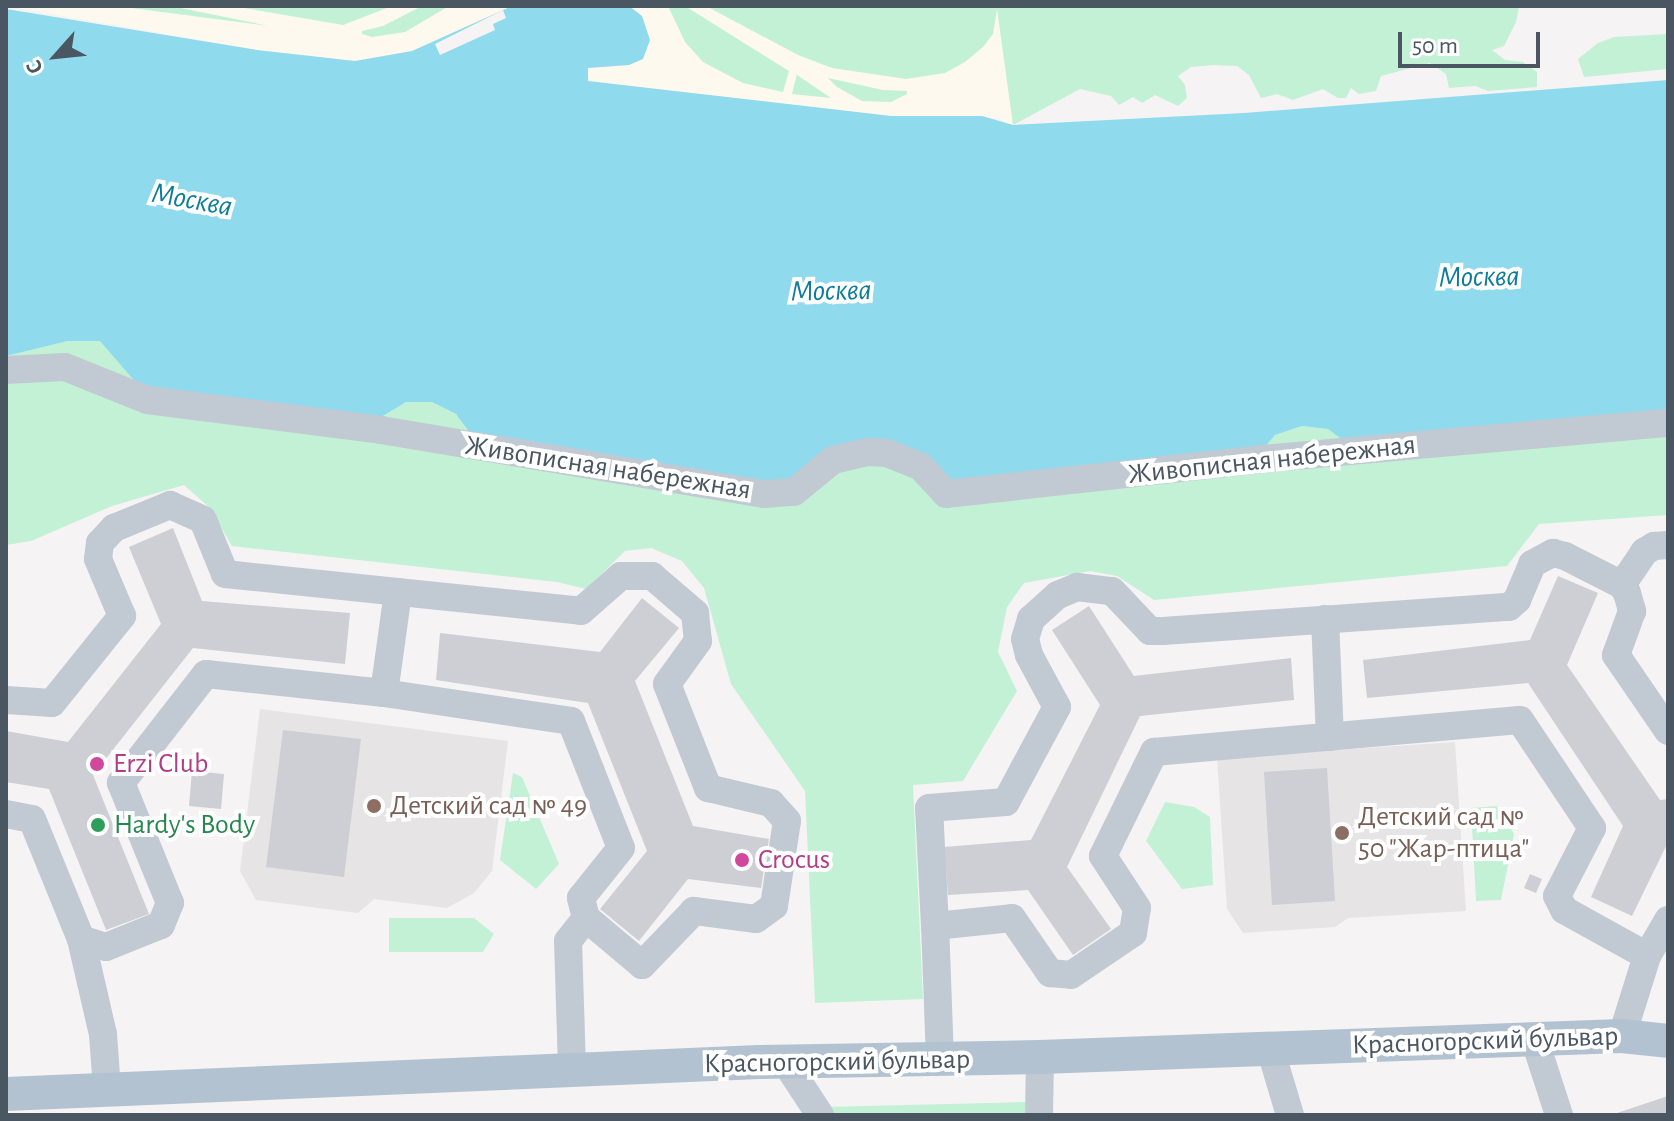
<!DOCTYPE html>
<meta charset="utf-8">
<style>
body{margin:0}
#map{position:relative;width:1674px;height:1121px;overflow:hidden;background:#f5f3f3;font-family:"Alegreya Sans",sans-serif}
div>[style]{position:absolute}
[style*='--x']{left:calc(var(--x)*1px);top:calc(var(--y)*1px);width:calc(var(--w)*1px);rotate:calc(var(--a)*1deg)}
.commercial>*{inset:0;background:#fdf9ef}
.education>*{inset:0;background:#e6e4e5}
.green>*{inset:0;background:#c3f1d5}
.water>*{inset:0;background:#90daee}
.pier>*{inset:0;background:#f5f3f3}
.building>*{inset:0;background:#cdcfd5}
.minor>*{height:28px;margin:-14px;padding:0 14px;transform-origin:14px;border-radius:14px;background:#c1cad2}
.major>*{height:34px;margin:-17px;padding:0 17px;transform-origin:17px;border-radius:17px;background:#b3c2d1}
.dots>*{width:22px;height:22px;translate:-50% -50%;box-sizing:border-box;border:4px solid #fff;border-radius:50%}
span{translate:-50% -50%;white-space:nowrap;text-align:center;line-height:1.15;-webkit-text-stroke:8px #fff;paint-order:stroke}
.street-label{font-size:28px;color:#4a5661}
.hotel-label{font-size:28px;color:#b23c85}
.left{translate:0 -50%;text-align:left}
.education-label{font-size:28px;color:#785e54}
.leisure-label{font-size:28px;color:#27864d}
.water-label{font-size:30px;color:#0c7c9b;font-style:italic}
.frame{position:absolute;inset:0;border:8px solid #4a5661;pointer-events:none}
.north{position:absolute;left:16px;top:16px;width:80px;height:80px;-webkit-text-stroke:6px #fff;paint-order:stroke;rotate:243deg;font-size:22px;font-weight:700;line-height:32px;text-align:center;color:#4a5661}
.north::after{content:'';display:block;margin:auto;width:28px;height:36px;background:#4a5661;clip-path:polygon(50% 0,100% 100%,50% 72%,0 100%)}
.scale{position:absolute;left:1398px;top:32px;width:142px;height:36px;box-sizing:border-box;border:4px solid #4a5661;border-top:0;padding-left:10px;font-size:24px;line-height:28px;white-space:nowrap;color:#4a5661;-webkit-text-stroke:6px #fff;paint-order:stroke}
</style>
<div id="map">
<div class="commercial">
<div style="clip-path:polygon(6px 6px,512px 6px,412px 51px,355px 61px,257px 50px)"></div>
<div style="clip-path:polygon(629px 6px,997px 6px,1013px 125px,997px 118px,891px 116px,587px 81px,588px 68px,630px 65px,642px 16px)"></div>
</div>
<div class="education">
<div style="clip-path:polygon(260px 709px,508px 741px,492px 871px,474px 893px,447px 908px,374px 899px,358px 913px,256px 900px,240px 871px)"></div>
<div style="clip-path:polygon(1455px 742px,1466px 911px,1348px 918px,1335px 927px,1243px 933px,1227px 909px,1217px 758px)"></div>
</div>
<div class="green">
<div style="clip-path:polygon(116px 6px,171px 6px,269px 26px)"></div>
<div style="clip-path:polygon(232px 6px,392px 6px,343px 25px)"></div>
<div style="clip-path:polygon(422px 6px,449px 6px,405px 32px,372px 37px,362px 34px,362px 31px,383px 26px)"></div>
<div style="clip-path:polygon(668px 6px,685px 6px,789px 71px,783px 92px,743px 83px,703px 62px,685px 42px)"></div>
<div style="clip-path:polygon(706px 6px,1519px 6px,1516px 22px,1504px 46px,1492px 50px,1505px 60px,1523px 62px,1537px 72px,1537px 87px,1488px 91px,1475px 86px,1449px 88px,1446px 74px,1430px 63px,1381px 76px,1376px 91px,1359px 94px,1351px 88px,1346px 98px,1338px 98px,1323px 89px,1293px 100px,1277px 94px,1261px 98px,1249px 75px,1237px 66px,1214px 65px,1191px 67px,1178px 76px,1185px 85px,1187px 98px,1178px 106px,1155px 95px,1142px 103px,1133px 97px,1119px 105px,1111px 96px,1080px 89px,1013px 125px,997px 9px,993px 34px,983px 47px,965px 62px,945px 73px,906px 79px,832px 68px,798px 55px)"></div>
<div style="clip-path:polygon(1668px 34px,1668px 69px,1584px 77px,1578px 59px,1598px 43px,1614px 37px)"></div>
<div style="clip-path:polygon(797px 74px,797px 75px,831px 98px,792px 94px)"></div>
<div style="clip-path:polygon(828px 78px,883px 90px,907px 91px,907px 94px,891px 102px,862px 101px,837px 87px)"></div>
<div style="clip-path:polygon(68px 341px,100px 341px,113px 352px,386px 411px,406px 402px,432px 402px,456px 414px,464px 423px,789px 483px,819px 454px,1266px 444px,1275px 435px,1302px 426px,1328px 429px,1339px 436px,1668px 415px,1668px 515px,1539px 524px,1507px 566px,1154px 600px,1117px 576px,1090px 571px,1024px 583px,1007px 607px,998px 652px,1017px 691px,963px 781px,913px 785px,923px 999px,815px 1003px,805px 791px,731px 684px,704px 588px,682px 561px,651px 548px,625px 551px,586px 589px,557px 582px,232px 546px,210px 508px,184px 485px,112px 506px,31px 541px,6px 545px,6px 356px)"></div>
<div style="clip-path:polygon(513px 773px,522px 777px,559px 864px,536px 889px,500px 860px)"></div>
<div style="clip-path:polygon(1165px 802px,1194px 807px,1210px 817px,1213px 885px,1182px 889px,1146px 841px)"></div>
<div style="clip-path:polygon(1497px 806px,1514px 834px,1501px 900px,1476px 901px,1471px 808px)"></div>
<div style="clip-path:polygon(389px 918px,474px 918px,494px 934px,483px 952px,389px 952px)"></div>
<div style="clip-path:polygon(1025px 1102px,1025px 1115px,831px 1115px,826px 1107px)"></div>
</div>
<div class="water">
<div style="clip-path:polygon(512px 6px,629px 6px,642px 16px,650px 40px,643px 59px,629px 65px,588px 68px,588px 81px,891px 116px,982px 116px,1013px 125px,1244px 113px,1668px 80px,1668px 415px,1347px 443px,1328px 429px,1302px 426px,1275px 435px,1259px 454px,944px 481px,935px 470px,819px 454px,789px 483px,733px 480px,470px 433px,456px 414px,432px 402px,406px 402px,381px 417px,139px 386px,100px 341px,68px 341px,6px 356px,6px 9px,257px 50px,355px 61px,412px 51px)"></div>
</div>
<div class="pier">
<div style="clip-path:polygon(503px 10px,506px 18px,493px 24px,495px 30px,440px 55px,435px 44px)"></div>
</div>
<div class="building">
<div style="clip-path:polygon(173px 528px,202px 601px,350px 613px,345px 664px,193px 648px,93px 775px,149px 914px,106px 930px,49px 789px,6px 782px,6px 731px,68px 742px,161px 624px,129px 547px)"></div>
<div style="clip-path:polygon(1558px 576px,1598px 593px,1567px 665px,1660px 800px,1668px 799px,1668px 842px,1632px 916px,1591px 897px,1623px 826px,1528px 683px,1367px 698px,1363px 660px,1530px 640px)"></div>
<div style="clip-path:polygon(642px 598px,679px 628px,635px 681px,693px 826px,769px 839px,761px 888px,688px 879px,639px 941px,600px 909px,647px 851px,588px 703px,436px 680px,440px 633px,600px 652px)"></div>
<div style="clip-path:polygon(1089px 606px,1134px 676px,1291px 658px,1294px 700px,1140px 716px,1067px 867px,1111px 929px,1073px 955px,1028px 890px,948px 895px,944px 847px,1031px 840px,1100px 705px,1052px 630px)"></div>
<div style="clip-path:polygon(283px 730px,361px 739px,344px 877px,266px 867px)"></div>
<div style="clip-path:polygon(1327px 768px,1335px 901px,1272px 905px,1264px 772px)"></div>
<div style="clip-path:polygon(192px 771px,224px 774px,221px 809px,189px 806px)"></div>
<div style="clip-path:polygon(1530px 874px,1542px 879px,1536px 893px,1524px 888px)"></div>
<div style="clip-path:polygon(1668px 1096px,1668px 1115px,1614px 1115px,1614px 1114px)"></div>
</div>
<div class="minor">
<div style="--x:6;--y:370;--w:59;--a:-2.9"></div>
<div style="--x:65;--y:367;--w:88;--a:21.9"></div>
<div style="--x:147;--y:400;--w:236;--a:7.3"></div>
<div style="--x:381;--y:430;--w:388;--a:9.5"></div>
<div style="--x:764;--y:494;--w:30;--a:-4"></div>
<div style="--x:794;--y:492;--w:50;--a:-39.4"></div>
<div style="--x:833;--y:460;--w:37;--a:-13"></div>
<div style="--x:869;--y:452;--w:18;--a:3"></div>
<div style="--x:887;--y:453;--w:37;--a:22"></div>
<div style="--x:921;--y:467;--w:37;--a:47"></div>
<div style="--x:946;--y:494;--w:318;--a:-6.3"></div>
<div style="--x:1262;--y:459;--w:408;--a:-5.1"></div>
<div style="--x:1622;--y:585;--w:40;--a:-56"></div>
<div style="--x:1644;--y:552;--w:12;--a:-31"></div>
<div style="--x:1654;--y:546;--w:14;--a:-4"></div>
<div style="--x:1325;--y:619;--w:118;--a:87.6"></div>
<div style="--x:384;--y:693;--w:102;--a:-82.1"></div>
<div style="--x:6;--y:700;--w:46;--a:3.7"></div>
<div style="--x:52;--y:703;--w:112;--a:-51.2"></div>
<div style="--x:122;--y:616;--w:62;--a:-112.8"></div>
<div style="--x:98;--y:559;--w:16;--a:-83"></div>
<div style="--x:100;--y:543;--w:21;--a:-47"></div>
<div style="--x:114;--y:528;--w:61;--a:-22.3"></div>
<div style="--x:170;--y:505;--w:36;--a:24"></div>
<div style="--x:203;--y:520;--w:58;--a:67.8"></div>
<div style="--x:225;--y:574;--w:358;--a:5.9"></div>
<div style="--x:581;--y:611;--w:53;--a:-41.2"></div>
<div style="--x:621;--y:576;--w:31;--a:0"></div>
<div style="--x:652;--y:576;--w:57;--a:40.7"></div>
<div style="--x:695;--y:613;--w:28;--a:84"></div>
<div style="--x:698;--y:641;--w:53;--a:125.8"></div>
<div style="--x:667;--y:684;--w:112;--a:68.5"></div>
<div style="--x:708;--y:788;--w:65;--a:13.4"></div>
<div style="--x:771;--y:803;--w:24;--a:48"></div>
<div style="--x:787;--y:821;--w:86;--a:98.7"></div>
<div style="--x:774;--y:906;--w:22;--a:144"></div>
<div style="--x:756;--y:919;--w:63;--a:-172.6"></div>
<div style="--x:694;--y:911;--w:75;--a:133.9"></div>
<div style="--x:642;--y:965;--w:73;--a:-140"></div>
<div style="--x:586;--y:918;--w:29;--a:128"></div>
<div style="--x:568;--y:941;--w:128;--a:88.2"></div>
<div style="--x:6;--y:814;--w:26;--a:11"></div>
<div style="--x:32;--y:819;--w:130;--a:67.8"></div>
<div style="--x:81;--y:939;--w:98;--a:77"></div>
<div style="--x:103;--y:1034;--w:56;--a:85.9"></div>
<div style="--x:935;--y:926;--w:118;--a:-92.9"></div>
<div style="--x:929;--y:808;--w:77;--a:-4.5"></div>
<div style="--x:1006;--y:802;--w:108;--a:-61.8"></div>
<div style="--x:1057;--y:707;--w:59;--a:-118.3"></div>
<div style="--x:1029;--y:655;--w:16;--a:-104"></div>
<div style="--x:1025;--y:639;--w:21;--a:-73"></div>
<div style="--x:1031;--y:619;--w:36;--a:-42"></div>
<div style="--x:1058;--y:595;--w:21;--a:-23"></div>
<div style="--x:1077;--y:587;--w:35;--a:7"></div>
<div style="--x:1112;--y:591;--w:55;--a:46.5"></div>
<div style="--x:1150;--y:631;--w:13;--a:0"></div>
<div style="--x:1163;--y:631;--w:347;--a:-4"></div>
<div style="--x:1509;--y:607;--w:11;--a:-41"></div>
<div style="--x:1517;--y:600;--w:39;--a:-67"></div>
<div style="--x:1532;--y:564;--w:24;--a:-28"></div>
<div style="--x:1553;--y:553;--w:12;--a:14"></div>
<div style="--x:1565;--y:556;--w:64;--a:27"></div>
<div style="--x:1622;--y:585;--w:9;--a:58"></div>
<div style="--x:1627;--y:593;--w:19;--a:74"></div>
<div style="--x:1632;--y:611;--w:47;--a:110"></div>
<div style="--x:1616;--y:655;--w:92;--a:55.6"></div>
<div style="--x:81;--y:939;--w:26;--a:18"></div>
<div style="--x:106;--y:947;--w:59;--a:-21.8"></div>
<div style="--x:161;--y:925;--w:24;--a:-68"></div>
<div style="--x:170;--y:903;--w:130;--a:-112.2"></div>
<div style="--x:121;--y:783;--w:138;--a:-52.1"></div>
<div style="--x:206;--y:674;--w:179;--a:6.1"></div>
<div style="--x:384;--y:693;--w:189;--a:8.5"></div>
<div style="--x:571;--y:721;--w:136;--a:68.5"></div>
<div style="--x:621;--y:848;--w:64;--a:128.7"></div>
<div style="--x:581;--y:898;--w:21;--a:76"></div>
<div style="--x:1647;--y:956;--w:42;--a:-59.7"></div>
<div style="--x:1534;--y:1038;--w:81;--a:72"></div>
<div style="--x:1270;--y:1048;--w:70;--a:73.4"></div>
<div style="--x:940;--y:1060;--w:134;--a:-92.1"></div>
<div style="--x:935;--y:926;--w:77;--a:-5.9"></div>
<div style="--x:1012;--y:918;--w:67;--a:55.4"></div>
<div style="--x:1050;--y:973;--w:21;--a:5"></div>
<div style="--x:1071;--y:975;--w:75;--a:-34.1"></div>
<div style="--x:1133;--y:933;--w:25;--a:-81"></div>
<div style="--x:1137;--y:908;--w:62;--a:-123.2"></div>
<div style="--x:1103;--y:856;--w:116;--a:-63.9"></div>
<div style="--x:1154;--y:752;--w:367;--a:-5"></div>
<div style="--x:1520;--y:720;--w:130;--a:56.3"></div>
<div style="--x:1592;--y:828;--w:76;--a:117.2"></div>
<div style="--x:1557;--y:896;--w:16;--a:63"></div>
<div style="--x:1564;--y:910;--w:95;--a:29"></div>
<div style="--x:1647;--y:956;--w:84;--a:107.4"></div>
<div style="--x:786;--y:1063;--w:62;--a:56.8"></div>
<div style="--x:1039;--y:1115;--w:58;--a:-89"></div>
</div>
<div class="major">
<div style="--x:6;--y:1094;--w:754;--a:-2.43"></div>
<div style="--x:759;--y:1062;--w:281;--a:-1"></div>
<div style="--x:1040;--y:1057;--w:582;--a:-2.07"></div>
<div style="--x:1622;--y:1036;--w:46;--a:6.2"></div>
</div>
<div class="dots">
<div style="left:97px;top:764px;background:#d1479c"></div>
<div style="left:374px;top:806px;background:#8d6e63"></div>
<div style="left:98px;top:825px;background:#2e9e5b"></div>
<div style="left:1342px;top:833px;background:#8d6e63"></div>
<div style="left:742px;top:860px;background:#d1479c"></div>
</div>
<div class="street-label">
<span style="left:1272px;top:460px;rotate:-6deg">Живописная набережная</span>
<span style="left:608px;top:468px;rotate:9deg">Живописная набережная</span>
<span style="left:1485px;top:1041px;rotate:-2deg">Красногорский бульвар</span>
<span style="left:837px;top:1062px;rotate:-1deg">Красногорский бульвар</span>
</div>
<div class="hotel-label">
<span class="left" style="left:113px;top:764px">Erzi Club</span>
<span class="left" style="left:758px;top:860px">Crocus</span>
</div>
<div class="education-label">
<span class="left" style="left:390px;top:806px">Детский сад № 49</span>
<span class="left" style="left:1358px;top:833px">Детский сад №<br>50 "Жар-птица"</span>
</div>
<div class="leisure-label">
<span class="left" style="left:114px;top:825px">Hardy's Body</span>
</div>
<div class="water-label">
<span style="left:192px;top:200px;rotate:10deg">Москва</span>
<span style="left:1479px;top:277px;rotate:-1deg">Москва</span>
<span style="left:831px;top:291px;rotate:-1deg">Москва</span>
</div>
<div class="frame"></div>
<div class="north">С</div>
<div class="scale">50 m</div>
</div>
